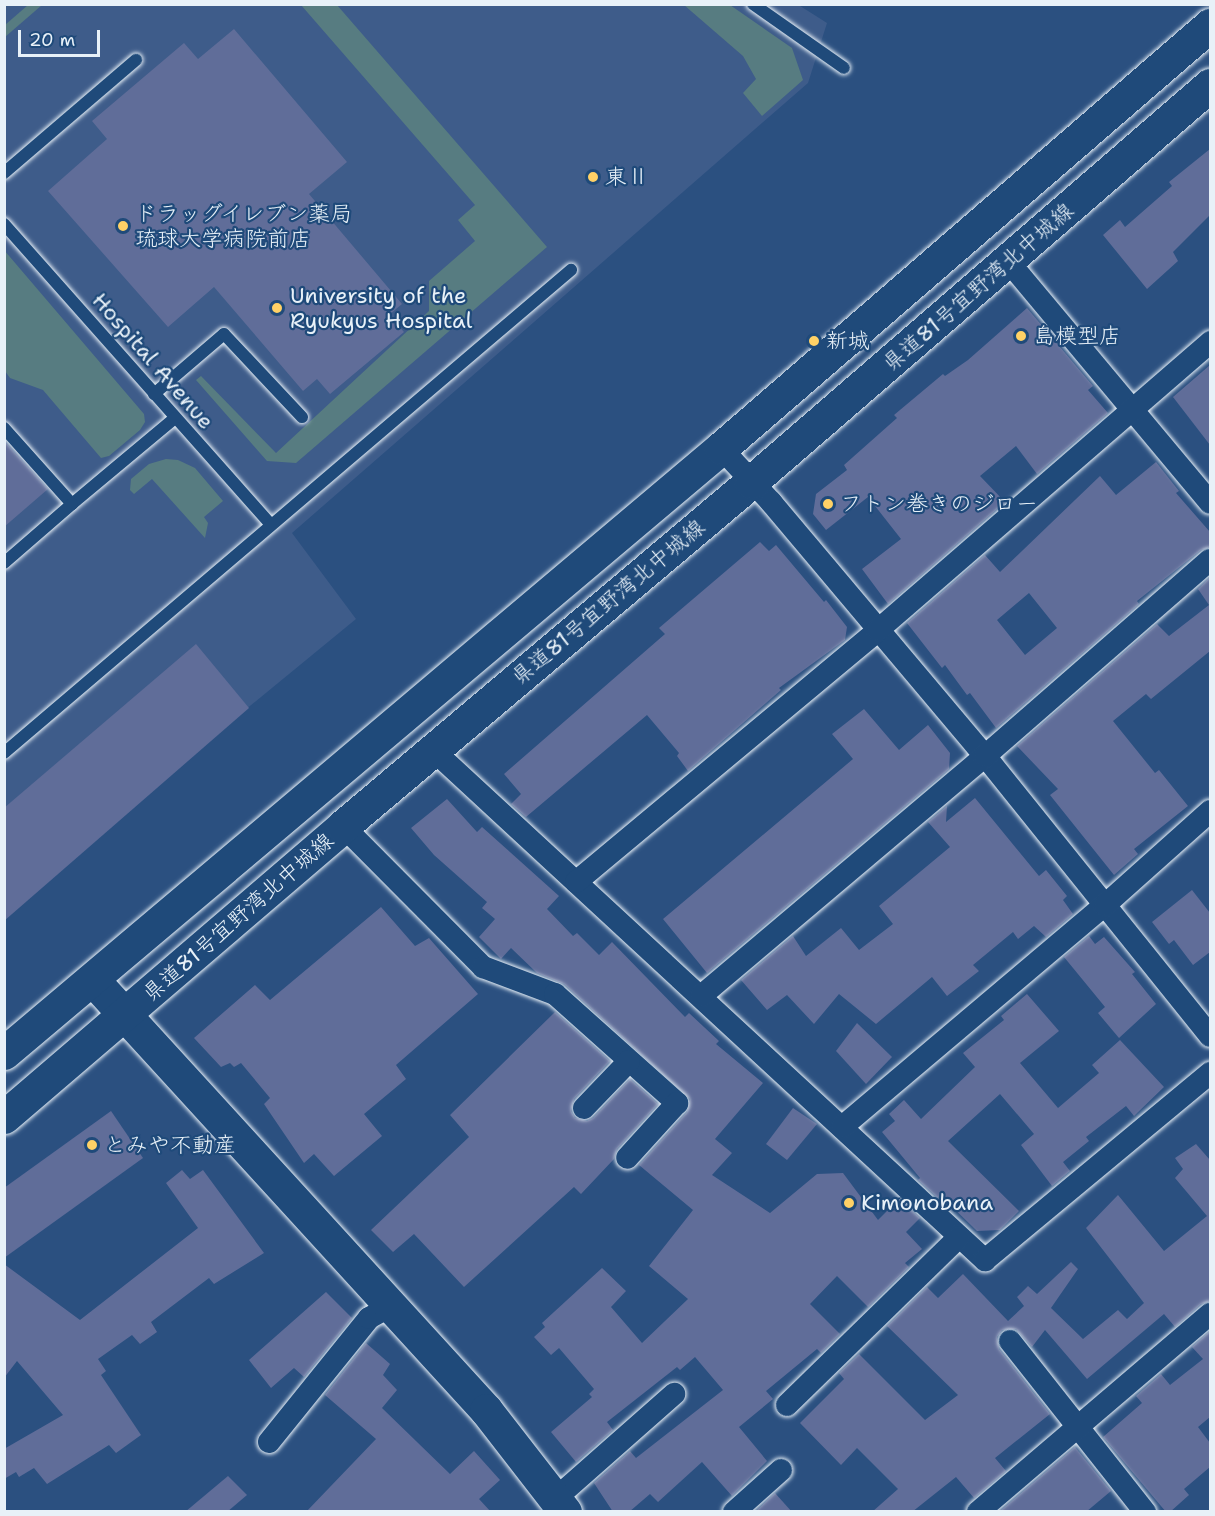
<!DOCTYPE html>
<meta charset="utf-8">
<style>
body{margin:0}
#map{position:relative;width:1215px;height:1516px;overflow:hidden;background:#2b5080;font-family:"Shantell Sans","Klee One",sans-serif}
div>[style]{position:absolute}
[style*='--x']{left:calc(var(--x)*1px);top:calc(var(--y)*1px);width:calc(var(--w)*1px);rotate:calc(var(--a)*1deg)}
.built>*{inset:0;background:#3e5c8a}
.green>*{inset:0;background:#577c81}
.building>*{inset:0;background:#606d99}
.roads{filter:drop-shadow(0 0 2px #e8f1f8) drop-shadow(0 0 2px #e8f1f8)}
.lane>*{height:12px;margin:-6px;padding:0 6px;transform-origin:6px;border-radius:6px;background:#1f4a7a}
.street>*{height:22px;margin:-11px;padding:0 11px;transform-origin:11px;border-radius:11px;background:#1f4a7a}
.secondary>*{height:33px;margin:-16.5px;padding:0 16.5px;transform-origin:16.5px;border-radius:16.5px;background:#1f4a7a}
.primary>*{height:33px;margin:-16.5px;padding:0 16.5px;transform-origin:16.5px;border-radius:16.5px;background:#1f4a7a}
.dots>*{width:16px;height:16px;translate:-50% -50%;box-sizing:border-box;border:3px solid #1f4a7a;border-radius:50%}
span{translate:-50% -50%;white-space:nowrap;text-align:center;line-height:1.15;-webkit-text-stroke:4.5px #1f4a7a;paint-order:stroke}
.poi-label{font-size:22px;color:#e8f1f8}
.left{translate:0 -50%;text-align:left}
.street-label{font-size:22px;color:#e8f1f8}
.frame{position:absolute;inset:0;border:6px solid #e8f1f8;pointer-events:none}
.scale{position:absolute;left:18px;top:30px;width:82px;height:27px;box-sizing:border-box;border:3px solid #e8f1f8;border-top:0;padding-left:8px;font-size:18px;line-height:21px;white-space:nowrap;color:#e8f1f8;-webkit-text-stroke:4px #1f4a7a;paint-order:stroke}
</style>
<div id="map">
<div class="built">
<div style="clip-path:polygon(797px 4px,827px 23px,808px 83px,292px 533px,356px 619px,5px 907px,5px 5px)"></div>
</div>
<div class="green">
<div style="clip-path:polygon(28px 5px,42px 5px,5px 37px,5px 25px)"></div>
<div style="clip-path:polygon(301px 5px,337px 5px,547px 247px,296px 463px,267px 461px,196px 380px,201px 376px,276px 453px,429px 311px,429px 281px,475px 241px,458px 220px,475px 205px)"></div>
<div style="clip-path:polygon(684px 5px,730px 5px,792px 48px,803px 80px,762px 116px,743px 93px,756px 79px,743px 56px)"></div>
<div style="clip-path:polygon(4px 250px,144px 414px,145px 422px,140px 430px,109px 456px,101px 458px,43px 390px,10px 378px,5px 371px)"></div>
<div style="clip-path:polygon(166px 459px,178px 460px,195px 468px,223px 501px,204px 517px,208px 523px,205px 538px,152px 479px,134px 494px,130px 490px,131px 479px,149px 464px)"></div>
</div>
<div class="building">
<div style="clip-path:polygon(234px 29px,347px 162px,309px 194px,402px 304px,389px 315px,404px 332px,330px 394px,317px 379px,303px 391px,214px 287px,168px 327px,48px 191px,107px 139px,92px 121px,184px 43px,198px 59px)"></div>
<div style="clip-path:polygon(1210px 149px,1210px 215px,1173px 252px,1178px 261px,1147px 289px,1103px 235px,1120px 220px,1125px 227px,1172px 186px,1169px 182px)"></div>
<div style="clip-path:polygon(1027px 308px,1093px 386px,1088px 390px,1108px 413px,1037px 474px,1016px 446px,980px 476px,1005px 502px,888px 604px,862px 569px,901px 539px,868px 497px,826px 530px,813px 514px,816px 494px,847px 470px,844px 465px,897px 418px,894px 415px,943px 374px,945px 376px,968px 360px)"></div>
<div style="clip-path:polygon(1210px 365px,1210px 445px,1173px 397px)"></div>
<div style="clip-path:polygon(4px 441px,48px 489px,4px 527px)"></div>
<div style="clip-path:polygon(evenodd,1156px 462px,1179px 491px,1176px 493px,1210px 532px,1210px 547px,1201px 550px,1137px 601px,1139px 604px,996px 728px,970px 693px,967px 695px,945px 665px,942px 668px,907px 623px,985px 555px,1000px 572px,1100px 476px,1116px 495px,1156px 462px,1029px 593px,1057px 628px,1025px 655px,997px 620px,1029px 593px)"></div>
<div style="clip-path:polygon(760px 542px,769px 551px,776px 545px,824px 602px,826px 600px,847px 627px,845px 640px,779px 688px,781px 690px,688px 771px,677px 756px,679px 753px,647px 715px,526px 817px,511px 804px,521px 794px,504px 774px,665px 634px,659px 628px)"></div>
<div style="clip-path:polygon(1210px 577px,1210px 651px,1151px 699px,1146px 694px,1113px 721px,1155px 773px,1159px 770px,1188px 806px,1134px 849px,1138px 854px,1114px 875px,1050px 795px,1058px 789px,1017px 746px,1157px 624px,1169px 636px,1209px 605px,1198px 589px)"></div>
<div style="clip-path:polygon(196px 644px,249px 708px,4px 921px,4px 808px)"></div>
<div style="clip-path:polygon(864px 709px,899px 750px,928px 725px,950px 753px,949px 769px,707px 973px,663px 919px,853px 759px,832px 734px)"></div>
<div style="clip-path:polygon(975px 798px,1039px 876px,1046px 870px,1067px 896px,1063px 900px,1073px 914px,1046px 937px,1034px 926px,1018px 939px,1013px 932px,973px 965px,979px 971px,947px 996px,932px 977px,876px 1024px,839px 994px,814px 1024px,787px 995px,767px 1010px,741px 980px,793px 936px,806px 956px,841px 928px,859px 950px,893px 924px,879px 906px,950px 847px,928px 822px,947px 806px,946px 822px)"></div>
<div style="clip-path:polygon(447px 799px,477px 832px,482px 827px,559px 896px,547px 909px,573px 936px,577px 933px,599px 955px,612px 942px,685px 1017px,689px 1013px,719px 1041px,716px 1044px,763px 1083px,715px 1139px,732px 1153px,712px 1175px,770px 1213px,817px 1174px,843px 1173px,878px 1220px,899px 1199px,920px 1218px,906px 1232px,922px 1249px,905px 1263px,909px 1267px,868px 1307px,837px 1276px,810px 1304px,840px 1334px,821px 1353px,817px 1349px,766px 1391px,773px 1399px,739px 1427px,767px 1461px,732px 1496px,702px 1462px,658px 1502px,650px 1494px,629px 1512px,613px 1512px,594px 1483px,630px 1451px,636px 1458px,723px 1390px,695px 1357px,680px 1370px,677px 1367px,607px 1422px,613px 1430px,576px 1462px,551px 1432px,592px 1397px,589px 1394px,594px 1389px,559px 1348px,551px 1355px,534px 1337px,545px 1327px,542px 1323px,602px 1268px,626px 1291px,611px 1307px,642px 1343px,688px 1299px,649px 1266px,693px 1210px,639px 1165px,687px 1112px,690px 1099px,564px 984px,537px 973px,511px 948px,501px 959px,479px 937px,495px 919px,482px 908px,487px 902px,434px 855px,411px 828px)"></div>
<div style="clip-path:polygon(1192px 890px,1210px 913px,1210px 952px,1193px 965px,1174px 940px,1169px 944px,1152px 922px)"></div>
<div style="clip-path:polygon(381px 907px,415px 946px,429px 938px,478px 994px,396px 1065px,406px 1079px,364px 1114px,382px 1136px,334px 1176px,314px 1154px,304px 1163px,264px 1104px,270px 1098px,241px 1063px,234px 1067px,230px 1063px,221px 1067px,194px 1038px,255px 985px,270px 1000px)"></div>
<div style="clip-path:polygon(1089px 936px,1095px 944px,1104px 937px,1135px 972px,1132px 974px,1156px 1004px,1119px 1038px,1098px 1013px,1105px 1007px,1064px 957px)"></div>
<div style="clip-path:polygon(1027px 994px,1059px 1031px,1020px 1063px,1058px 1108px,1099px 1073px,1092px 1065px,1120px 1040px,1164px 1087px,1134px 1116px,1126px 1106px,1086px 1137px,1089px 1141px,1063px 1162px,1070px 1171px,1052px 1186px,1021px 1145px,1034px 1134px,1000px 1094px,948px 1141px,1019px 1211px,1000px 1230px,977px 1231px,941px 1196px,938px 1198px,918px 1180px,920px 1178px,882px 1132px,895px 1121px,889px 1114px,904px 1100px,921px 1119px,975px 1067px,963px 1053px,1004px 1020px,1001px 1016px)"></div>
<div style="clip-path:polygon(555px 1012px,610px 1061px,574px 1099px,571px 1111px,575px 1118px,587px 1121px,593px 1118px,630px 1079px,658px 1104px,617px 1149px,614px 1159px,581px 1194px,574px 1187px,464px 1287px,414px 1234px,393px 1252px,371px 1230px,469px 1137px,450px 1115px)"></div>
<div style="clip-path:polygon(857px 1023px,892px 1057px,866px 1084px,836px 1051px)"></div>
<div style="clip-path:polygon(793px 1108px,817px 1124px,787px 1160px,766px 1144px)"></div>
<div style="clip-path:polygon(111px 1111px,143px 1158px,4px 1258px,4px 1188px)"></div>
<div style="clip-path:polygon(1196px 1144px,1210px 1160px,1210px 1301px,1201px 1304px,1175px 1327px,1164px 1314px,1087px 1379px,1045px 1330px,1032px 1347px,1016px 1329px,1002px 1330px,997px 1337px,999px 1349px,1050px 1414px,995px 1458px,1006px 1471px,974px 1498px,956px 1477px,912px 1512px,872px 1512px,898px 1489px,857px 1448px,841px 1465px,800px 1423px,844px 1379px,839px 1373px,859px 1354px,925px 1420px,958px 1395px,887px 1326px,927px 1287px,938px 1298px,963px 1274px,1008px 1321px,1024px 1306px,1017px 1297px,1028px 1286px,1037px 1294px,1071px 1262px,1078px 1269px,1051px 1308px,1083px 1339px,1118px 1310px,1127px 1319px,1144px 1303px,1086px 1228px,1118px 1195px,1164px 1251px,1207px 1216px,1175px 1178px,1183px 1169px,1175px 1158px)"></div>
<div style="clip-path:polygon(182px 1170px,190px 1179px,203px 1170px,264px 1253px,214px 1284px,209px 1278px,151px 1322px,157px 1332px,140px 1344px,132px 1335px,98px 1359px,106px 1371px,101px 1375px,141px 1435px,116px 1453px,109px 1445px,47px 1484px,34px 1468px,19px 1477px,16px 1472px,4px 1479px,4px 1449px,63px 1415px,17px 1361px,4px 1378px,4px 1264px,80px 1320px,198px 1228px,166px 1183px)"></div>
<div style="clip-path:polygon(326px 1292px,352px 1318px,304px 1377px,294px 1368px,271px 1388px,249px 1360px)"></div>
<div style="clip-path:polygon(1210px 1331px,1210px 1417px,1198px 1427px,1210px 1443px,1210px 1467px,1184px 1489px,1189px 1495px,1170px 1512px,1166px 1512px,1103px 1437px,1142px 1403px,1136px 1396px,1161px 1374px,1170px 1385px,1203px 1359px,1192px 1347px)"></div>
<div style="clip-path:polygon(366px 1343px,390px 1364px,383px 1375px,397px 1390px,382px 1408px,450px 1474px,474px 1451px,500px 1480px,479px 1499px,491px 1512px,306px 1512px,376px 1439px,325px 1395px)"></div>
<div style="clip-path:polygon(1075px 1447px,1111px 1491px,1086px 1512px,999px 1512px)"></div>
<div style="clip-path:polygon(228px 1476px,247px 1495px,227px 1512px,185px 1512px)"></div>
<div style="clip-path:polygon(775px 1493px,792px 1512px,755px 1512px)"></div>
</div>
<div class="roads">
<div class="lane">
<div style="--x:753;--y:4;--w:111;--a:35.1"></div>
<div style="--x:4;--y:173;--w:174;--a:-40.6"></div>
<div style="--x:4;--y:224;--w:402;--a:48.4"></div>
<div style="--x:154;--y:394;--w:92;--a:-40.6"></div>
<div style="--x:224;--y:334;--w:114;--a:46.8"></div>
<div style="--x:4;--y:428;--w:102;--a:48.2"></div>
<div style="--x:72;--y:504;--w:134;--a:-39.9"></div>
<div style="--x:4;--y:563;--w:90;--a:-40.9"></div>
<div style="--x:4;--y:753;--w:745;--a:-40.43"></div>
</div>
<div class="street">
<div style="--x:1008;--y:261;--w:315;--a:50.1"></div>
<div style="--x:721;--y:448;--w:74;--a:47.2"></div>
<div style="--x:771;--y:502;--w:332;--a:49.9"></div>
<div style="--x:985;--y:756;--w:359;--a:51.2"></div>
<div style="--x:433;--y:750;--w:752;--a:42.74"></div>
<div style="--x:985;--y:1260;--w:293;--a:-39.7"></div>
<div style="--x:343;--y:826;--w:199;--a:45.2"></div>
<div style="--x:483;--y:967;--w:77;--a:20.6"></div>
<div style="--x:555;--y:994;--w:164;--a:41.8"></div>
<div style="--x:677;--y:1103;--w:74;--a:132.3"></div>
<div style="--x:576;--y:882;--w:393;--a:-39.8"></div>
<div style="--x:878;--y:630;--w:440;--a:-40.9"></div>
<div style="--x:701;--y:996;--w:372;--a:-40.2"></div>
<div style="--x:985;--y:756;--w:298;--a:-41.1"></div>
<div style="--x:584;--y:1108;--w:65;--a:-46.2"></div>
<div style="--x:842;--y:1127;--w:344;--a:-40.2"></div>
<div style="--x:1105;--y:905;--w:141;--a:-41.8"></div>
<div style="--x:1010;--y:1341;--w:218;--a:51.7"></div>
<div style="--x:787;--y:1405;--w:240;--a:-44.3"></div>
<div style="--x:269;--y:1442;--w:159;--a:-51.1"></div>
<div style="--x:369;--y:1318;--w:26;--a:-29"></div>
<div style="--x:555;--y:1499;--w:159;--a:-41.4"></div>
<div style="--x:734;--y:1512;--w:63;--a:-41.8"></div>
<div style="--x:978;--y:1512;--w:305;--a:-40.5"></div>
</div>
<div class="secondary">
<div style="--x:93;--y:980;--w:583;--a:47.57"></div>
<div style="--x:486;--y:1410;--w:129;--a:52.2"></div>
</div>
<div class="primary">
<div style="--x:4;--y:1053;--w:938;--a:-40.16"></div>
<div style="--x:721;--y:448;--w:647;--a:-40.86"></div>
<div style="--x:4;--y:1117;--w:447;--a:-40.6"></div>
<div style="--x:343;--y:826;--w:534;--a:-40.14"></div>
<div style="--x:751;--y:482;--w:607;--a:-40.86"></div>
</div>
</div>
<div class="dots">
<div style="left:593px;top:177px;background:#ffd166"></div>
<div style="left:123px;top:226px;background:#ffd166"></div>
<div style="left:277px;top:308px;background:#ffd166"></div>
<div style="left:1021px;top:336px;background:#ffd166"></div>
<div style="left:814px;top:341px;background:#ffd166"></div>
<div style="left:828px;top:504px;background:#ffd166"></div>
<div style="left:92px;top:1145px;background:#ffd166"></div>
<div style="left:849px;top:1203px;background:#ffd166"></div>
</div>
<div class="poi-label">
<span class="left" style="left:605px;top:177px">東Ⅱ</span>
<span class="left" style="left:135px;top:226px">ドラッグイレブン薬局<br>琉球大学病院前店</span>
<span class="left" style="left:290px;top:308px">University of the<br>Ryukyus Hospital</span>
<span class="left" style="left:1033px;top:336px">島模型店</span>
<span class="left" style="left:826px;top:341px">新城</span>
<span class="left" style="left:840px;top:504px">フトン巻きのジロー</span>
<span class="left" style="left:104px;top:1145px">とみや不動産</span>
<span class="left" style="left:861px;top:1203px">Kimonobana</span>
</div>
<div class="street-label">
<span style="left:978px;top:287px;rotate:-41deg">県道81号宜野湾北中城線</span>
<span style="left:153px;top:361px;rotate:49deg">Hospital Avenue</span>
<span style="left:608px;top:602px;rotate:-40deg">県道81号宜野湾北中城線</span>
<span style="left:238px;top:917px;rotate:-41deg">県道81号宜野湾北中城線</span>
</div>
<div class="frame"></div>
<div class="scale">20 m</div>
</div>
